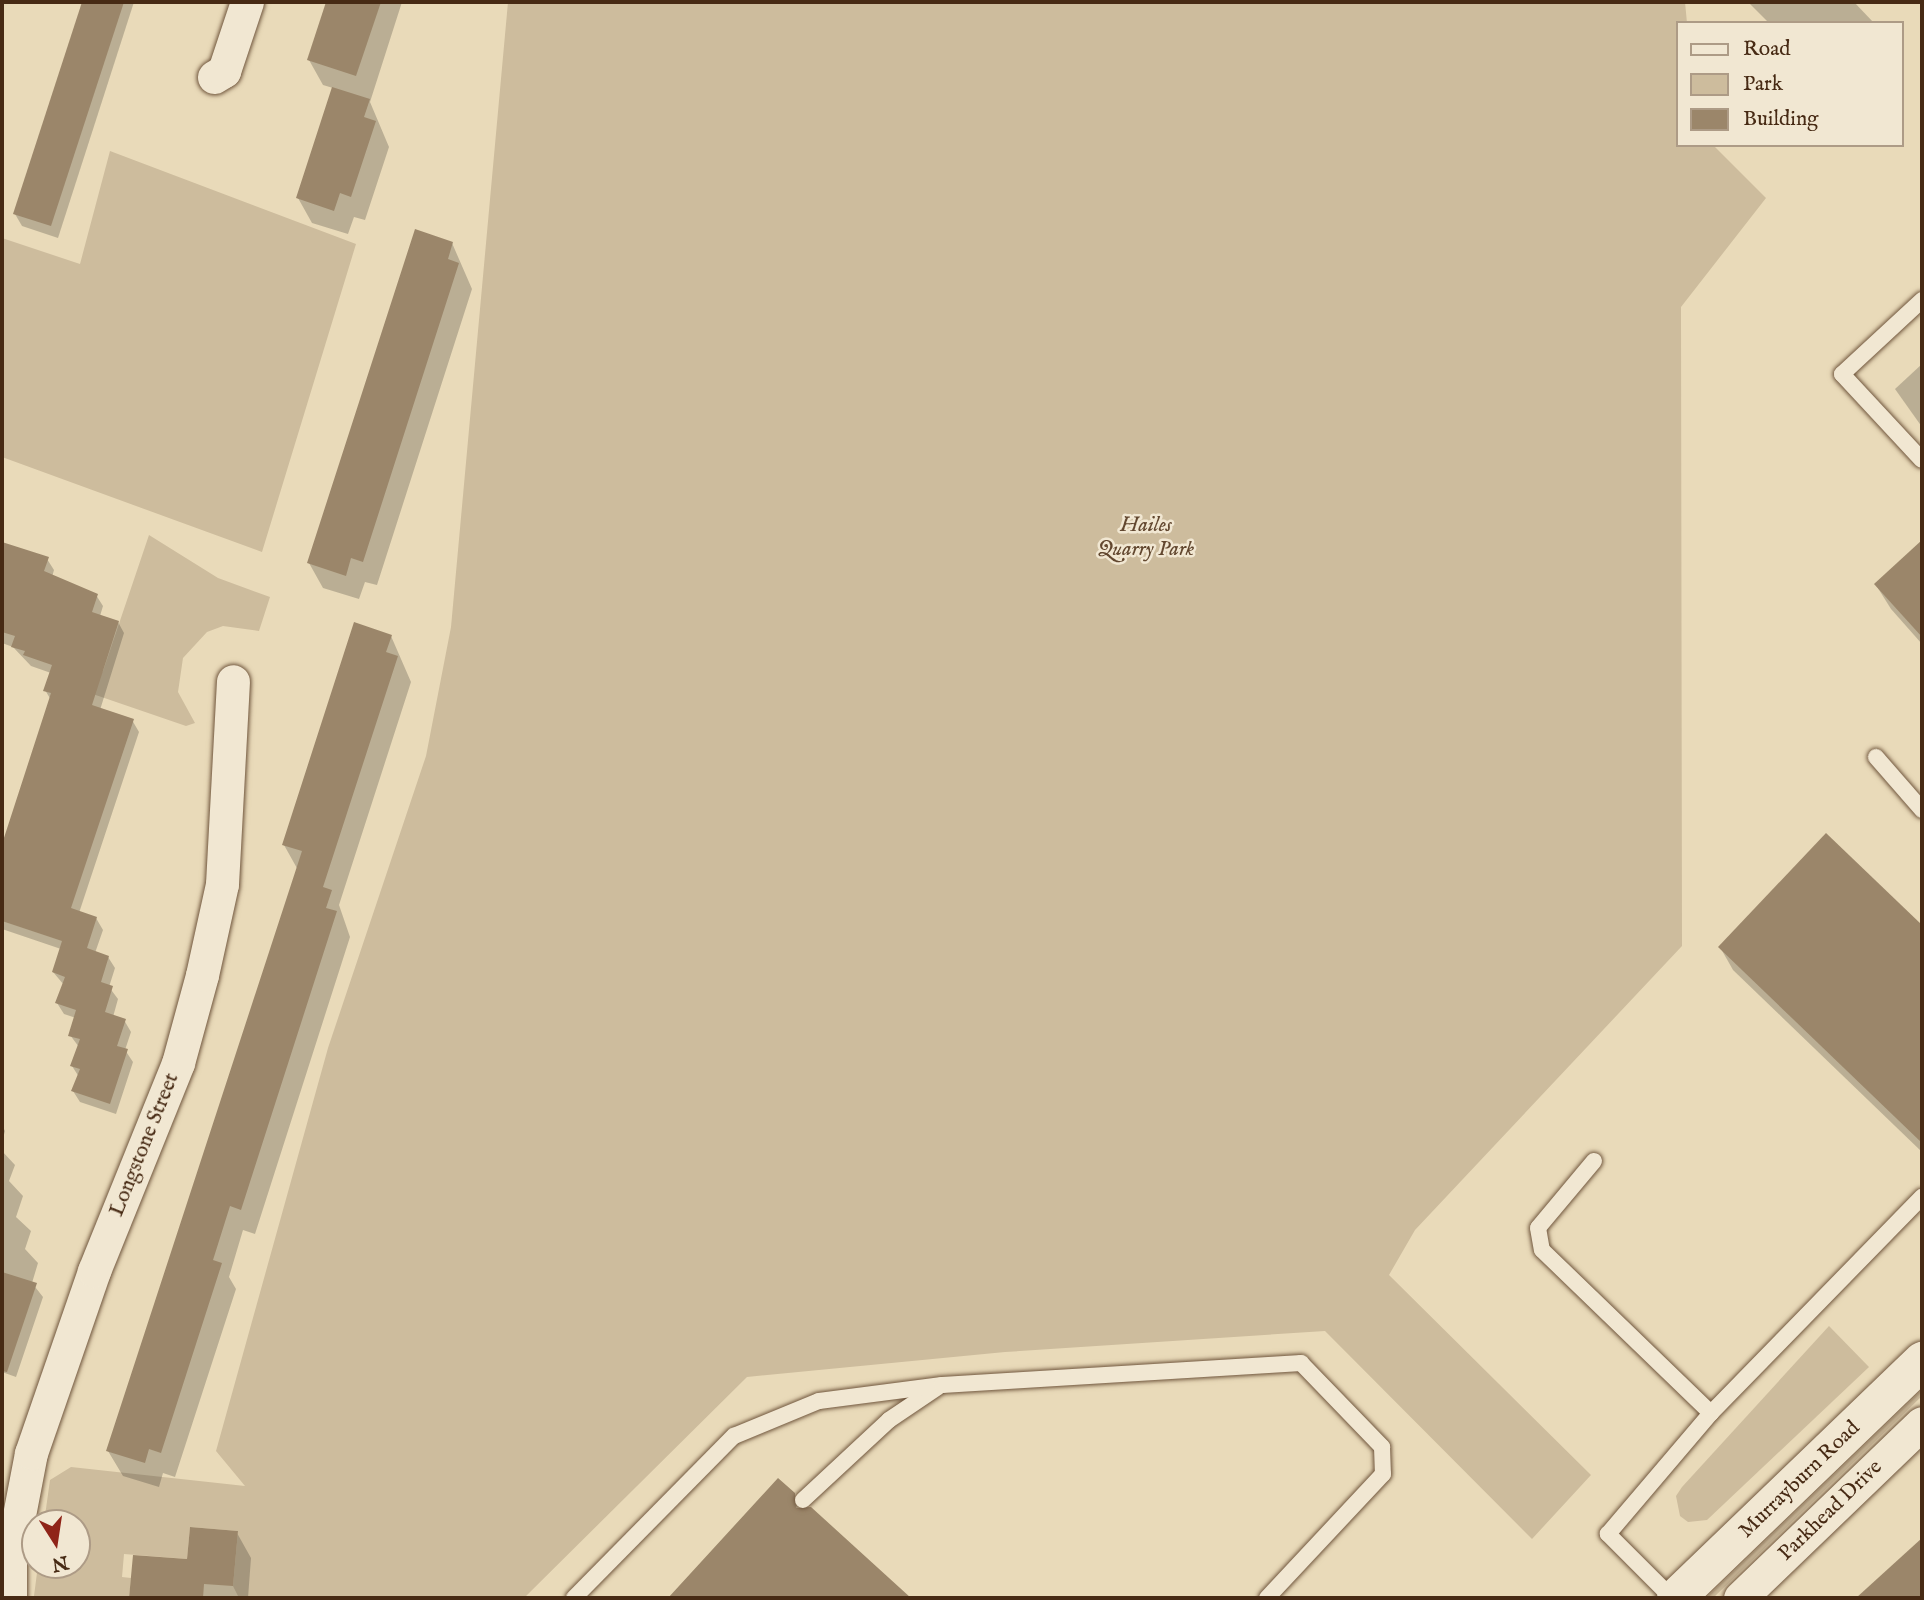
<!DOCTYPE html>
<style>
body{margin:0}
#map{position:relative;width:1924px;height:1600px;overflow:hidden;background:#e9dab9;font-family:"IM FELL English",serif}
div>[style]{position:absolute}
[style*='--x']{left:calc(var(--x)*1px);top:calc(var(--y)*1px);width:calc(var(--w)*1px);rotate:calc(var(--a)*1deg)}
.green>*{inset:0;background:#cdbc9d}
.shadow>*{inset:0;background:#0003}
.building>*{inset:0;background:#9b866a}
.roads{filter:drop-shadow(0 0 2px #70563d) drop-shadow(0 0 2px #70563d)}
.service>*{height:16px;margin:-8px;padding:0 8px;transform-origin:8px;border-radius:8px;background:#f1e7d2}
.minor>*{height:33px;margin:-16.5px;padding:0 16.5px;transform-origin:16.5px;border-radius:16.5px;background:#f1e7d2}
.tertiary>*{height:38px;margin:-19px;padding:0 19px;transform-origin:19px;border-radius:19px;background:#f1e7d2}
span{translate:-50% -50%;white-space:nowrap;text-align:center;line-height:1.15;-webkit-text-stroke:5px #f1e7d2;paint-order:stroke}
.park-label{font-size:21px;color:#62472f;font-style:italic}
.street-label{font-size:21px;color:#472a14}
.frame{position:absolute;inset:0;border:4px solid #472a14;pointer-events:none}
.legend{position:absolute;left:1676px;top:21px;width:228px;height:126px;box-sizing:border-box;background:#f1e7d2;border:2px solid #ad9b86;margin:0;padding:9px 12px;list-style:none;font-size:21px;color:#472a14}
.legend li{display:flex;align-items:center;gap:14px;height:35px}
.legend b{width:35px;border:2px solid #ad9b86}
.north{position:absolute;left:21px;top:1509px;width:70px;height:70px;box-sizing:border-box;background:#f1e7d2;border:2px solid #ad9b86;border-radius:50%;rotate:168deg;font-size:19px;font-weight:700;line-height:28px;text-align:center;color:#472a14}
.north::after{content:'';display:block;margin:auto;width:24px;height:32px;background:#8f2418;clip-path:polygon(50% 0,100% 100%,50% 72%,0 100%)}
</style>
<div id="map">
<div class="green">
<div style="clip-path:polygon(508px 2px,1685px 2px,1687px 23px,1677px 23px,1677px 145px,1713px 145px,1766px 198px,1681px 307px,1682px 946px,1415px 1230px,1389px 1275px,1591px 1475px,1532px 1539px,1325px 1331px,1005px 1352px,747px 1377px,524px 1598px,239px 1598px,233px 1586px,238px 1531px,190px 1527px,187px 1559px,124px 1554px,122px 1577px,131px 1578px,129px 1598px,34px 1596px,38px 1565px,77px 1565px,77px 1523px,44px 1523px,50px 1480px,71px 1467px,245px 1486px,216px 1451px,328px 1048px,426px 756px,451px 627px)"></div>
<div style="clip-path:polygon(110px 151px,356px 244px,262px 552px,2px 457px,2px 238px,80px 264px)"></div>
<div style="clip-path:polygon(149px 535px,218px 578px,270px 597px,259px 631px,223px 626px,207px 632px,183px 658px,178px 692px,195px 723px,186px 726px,84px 691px,103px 671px)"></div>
<div style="clip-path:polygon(1829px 1326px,1869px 1367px,1707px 1520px,1688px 1522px,1680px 1516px,1676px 1496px,1682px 1487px)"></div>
<div style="clip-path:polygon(1922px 1390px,1922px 1396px,1713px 1598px,1706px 1598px)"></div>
</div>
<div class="shadow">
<div style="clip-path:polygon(84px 2px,134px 2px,58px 238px,22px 226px,15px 214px)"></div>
<div style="clip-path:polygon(328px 2px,402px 2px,370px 102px,389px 147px,365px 220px,354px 217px,348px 234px,312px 223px,298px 198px,333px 88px,323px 85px,309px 60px)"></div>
<div style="clip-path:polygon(1748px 2px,1854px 2px,1874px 23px,1769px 23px)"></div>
<div style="clip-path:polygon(452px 243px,472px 289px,377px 585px,365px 582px,359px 599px,323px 588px,309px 563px)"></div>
<div style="clip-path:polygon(1922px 364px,1922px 427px,1895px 389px)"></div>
<div style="clip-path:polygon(1922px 543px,1922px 644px,1891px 609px,1876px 585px)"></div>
<div style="clip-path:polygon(2px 546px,47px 559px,54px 570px,52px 577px,96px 595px,103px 606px,100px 616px,118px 622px,124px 633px,100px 710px,132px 720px,139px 732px,79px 913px,96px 918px,103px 930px,95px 953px,108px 957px,115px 968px,109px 987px,118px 999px,113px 1017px,124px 1020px,131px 1032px,125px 1050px,133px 1062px,116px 1114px,80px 1102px,73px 1091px,79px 1077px,72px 1066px,79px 1047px,70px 1035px,76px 1018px,64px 1014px,57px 1003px,64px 985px,53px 972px,61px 949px,2px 929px,2px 849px,51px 700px,45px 690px,51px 673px,31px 666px,13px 647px,2px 643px)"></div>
<div style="clip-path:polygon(391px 636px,411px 682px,339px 905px,350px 937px,255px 1234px,243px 1230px,229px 1277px,236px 1289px,175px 1477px,163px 1473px,159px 1487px,123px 1476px,108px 1451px,298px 870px,284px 845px)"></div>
<div style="clip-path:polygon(1826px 836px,1922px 928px,1922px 1152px,1733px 970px,1720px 947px)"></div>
<div style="clip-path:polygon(2px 1125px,5px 1131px,2px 1142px)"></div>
<div style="clip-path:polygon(2px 1151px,15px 1165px,9px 1181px,23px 1196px,16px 1217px,31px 1231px,25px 1249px,38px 1263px,32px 1283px,43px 1297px,16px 1377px,2px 1372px)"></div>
<div style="clip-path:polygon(778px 1480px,794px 1494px,798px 1509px,810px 1509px,908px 1598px,670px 1598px)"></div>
<div style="clip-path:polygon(237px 1533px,251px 1558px,248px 1598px,131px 1598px,134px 1557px,189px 1561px)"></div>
<div style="clip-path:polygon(1922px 1541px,1922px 1598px,1859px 1598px)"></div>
</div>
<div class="building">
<div style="clip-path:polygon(82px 2px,124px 2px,51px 226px,13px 214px)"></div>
<div style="clip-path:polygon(326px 2px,381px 2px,356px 76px,307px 60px)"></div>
<div style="clip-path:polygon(332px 87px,370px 99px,364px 117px,376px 121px,351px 197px,340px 193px,334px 211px,296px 198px)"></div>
<div style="clip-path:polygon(415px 229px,453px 242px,448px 259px,459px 263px,363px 562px,351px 558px,346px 576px,307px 563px)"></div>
<div style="clip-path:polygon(1922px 540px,1922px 637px,1874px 584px)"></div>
<div style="clip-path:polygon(2px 542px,49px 557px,44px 571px,98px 594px,92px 612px,119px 621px,92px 705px,134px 719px,71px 908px,97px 917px,87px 948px,109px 956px,101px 982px,113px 986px,105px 1012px,126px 1019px,117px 1046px,128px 1049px,110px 1104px,71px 1091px,80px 1069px,70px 1066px,80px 1039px,68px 1036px,76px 1010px,55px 1003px,65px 977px,52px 972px,62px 941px,2px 921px,2px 844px,51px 693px,43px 691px,52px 665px,23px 655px,25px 651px,11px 647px,15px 636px,2px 632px)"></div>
<div style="clip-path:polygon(354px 622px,392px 635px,386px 652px,398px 656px,323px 887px,332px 890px,326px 908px,337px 911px,241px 1210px,230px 1206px,213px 1260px,222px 1263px,161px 1453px,149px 1449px,145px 1463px,106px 1451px,302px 851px,282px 845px)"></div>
<div style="clip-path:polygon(1826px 833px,1922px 925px,1922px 1143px,1718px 947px)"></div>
<div style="clip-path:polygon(2px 1272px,37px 1283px,7px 1372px,2px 1371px)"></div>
<div style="clip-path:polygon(778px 1478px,795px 1493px,796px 1508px,811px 1507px,911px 1598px,668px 1598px)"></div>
<div style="clip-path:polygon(190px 1527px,238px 1531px,233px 1586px,204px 1584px,203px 1598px,129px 1598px,133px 1555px,187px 1559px)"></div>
<div style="clip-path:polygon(1922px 1538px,1922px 1598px,1856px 1598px)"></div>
</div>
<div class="roads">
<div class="service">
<div style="--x:1922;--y:300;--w:109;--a:137.2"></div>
<div style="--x:1842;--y:374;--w:117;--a:47.1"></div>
<div style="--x:1876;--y:757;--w:70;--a:49"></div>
<div style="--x:1594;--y:1161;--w:87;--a:129.9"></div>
<div style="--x:1538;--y:1228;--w:22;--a:80"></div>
<div style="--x:1542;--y:1250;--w:235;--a:44"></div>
<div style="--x:803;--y:1500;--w:117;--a:-42.9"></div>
<div style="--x:889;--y:1420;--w:59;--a:-34"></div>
<div style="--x:574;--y:1598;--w:228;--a:-45.4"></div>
<div style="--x:734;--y:1436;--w:92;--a:-22.4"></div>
<div style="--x:819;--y:1401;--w:124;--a:-7.4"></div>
<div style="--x:942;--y:1385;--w:360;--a:-3.5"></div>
<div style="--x:1301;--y:1363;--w:117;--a:46"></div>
<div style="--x:1382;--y:1447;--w:27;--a:88"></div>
<div style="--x:1383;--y:1474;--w:170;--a:133.1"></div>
<div style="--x:1672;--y:1598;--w:91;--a:-135"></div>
<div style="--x:1608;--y:1534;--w:159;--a:-49.6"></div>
<div style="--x:1711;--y:1413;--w:302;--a:-45.7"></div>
</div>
<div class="minor">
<div style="--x:214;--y:77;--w:12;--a:-31"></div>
<div style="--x:224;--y:71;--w:73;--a:-71.6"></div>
<div style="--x:10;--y:1598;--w:36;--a:-90"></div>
<div style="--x:10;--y:1562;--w:111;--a:-79.1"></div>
<div style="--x:31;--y:1453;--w:193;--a:-70.9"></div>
<div style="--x:94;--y:1271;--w:224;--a:-68"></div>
<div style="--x:178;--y:1063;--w:91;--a:-74.7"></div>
<div style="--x:202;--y:975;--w:93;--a:-77.6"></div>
<div style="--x:222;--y:884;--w:203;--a:-86.9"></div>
<div style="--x:1740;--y:1598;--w:252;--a:-43.9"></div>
</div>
<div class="tertiary">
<div style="--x:1676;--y:1598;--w:342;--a:-43.9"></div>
</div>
</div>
<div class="park-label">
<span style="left:1146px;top:538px">Hailes<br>Quarry Park</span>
</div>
<div class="street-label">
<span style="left:145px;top:1145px;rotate:-68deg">Longstone Street</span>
<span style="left:1800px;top:1480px;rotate:-44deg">Murrayburn Road</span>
<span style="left:1831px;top:1511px;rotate:-44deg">Parkhead Drive</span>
</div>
<div class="frame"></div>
<ul class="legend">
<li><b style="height:9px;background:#f1e7d2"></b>Road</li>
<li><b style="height:19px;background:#cdbc9d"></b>Park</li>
<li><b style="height:19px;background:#9b866a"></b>Building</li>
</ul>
<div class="north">N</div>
</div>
